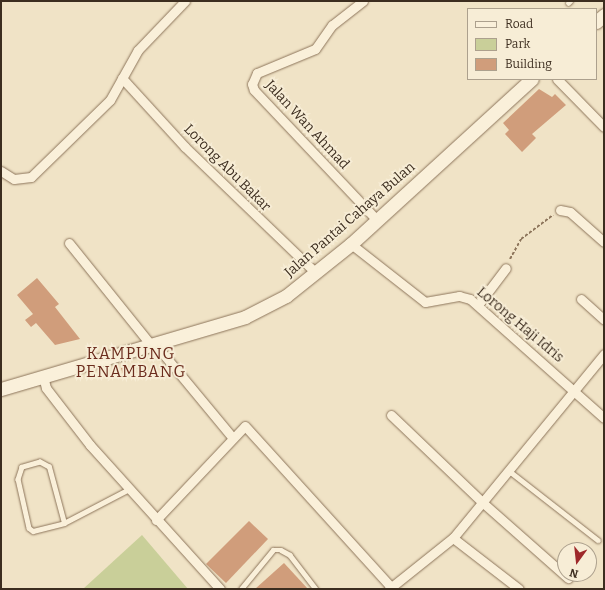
<!DOCTYPE html>
<style>
body{margin:0}
#map{position:relative;width:605px;height:590px;overflow:hidden;background:#f0e3c6;font-family:Bitter,serif}
div>[style]{position:absolute}
[style*='--x']{left:calc(var(--x)*1px);top:calc(var(--y)*1px);width:calc(var(--w)*1px);rotate:calc(var(--a)*1deg)}
.green>*{inset:0;background:#c9cf99}
.building>*{inset:0;background:#d09d7b}
.path>*{height:2px;margin-top:-1px;transform-origin:0;background:repeating-linear-gradient(90deg,#8d755b 0 3px,transparent 0 5px)}
.roads{filter:drop-shadow(0 0 1px #8d755b) drop-shadow(0 0 1px #8d755b)}
.lane>*{height:4.5px;margin:-2.25px;padding:0 2.25px;transform-origin:2.25px;border-radius:2.25px;background:#faf0da}
.street>*{height:9px;margin:-4.5px;padding:0 4.5px;transform-origin:4.5px;border-radius:4.5px;background:#faf0da}
.secondary>*{height:13px;margin:-6.5px;padding:0 6.5px;transform-origin:6.5px;border-radius:6.5px;background:#faf0da}
span{translate:-50% -50%;white-space:nowrap;text-align:center;line-height:1.15;-webkit-text-stroke:3.5px #f7edd6;paint-order:stroke}
.street-label{font-size:14px;color:#3c2d1f}
.quarter-label{font-size:16px;color:#6b2c1d;letter-spacing:1px}
.frame{position:absolute;inset:0;border:2px solid #3c2d1f;pointer-events:none}
.legend{position:absolute;left:467px;top:8px;width:130px;height:72px;box-sizing:border-box;background:#f7edd6;border:1px solid #aca08d;margin:0;padding:5px 7px;list-style:none;font-size:12px;color:#3c2d1f}
.legend li{display:flex;align-items:center;gap:8px;height:20px}
.legend b{width:20px;border:1px solid #aca08d}
.north{position:absolute;left:557px;top:542px;width:40px;height:40px;box-sizing:border-box;background:#f7edd6;border:1px solid #aca08d;border-radius:50%;rotate:195deg;font-size:11px;font-weight:700;line-height:16px;text-align:center;color:#3c2d1f}
.north::after{content:'';display:block;margin:auto;width:14px;height:18px;background:#9e282a;clip-path:polygon(50% 0,100% 100%,50% 72%,0 100%)}
</style>
<div id="map">
<div class="green">
<div style="clip-path:polygon(142px 535px,188px 589px,83px 589px)"></div>
</div>
<div class="building">
<div style="clip-path:polygon(539px 89px,552px 97px,555px 94px,566px 105px,532px 134px,536px 138px,522px 152px,505px 134px,509px 130px,503px 123px)"></div>
<div style="clip-path:polygon(37px 278px,59px 304px,55px 307px,80px 339px,55px 345px,36px 323px,31px 327px,25px 320px,33px 314px,17px 295px)"></div>
<div style="clip-path:polygon(128px 366px,130px 372px,123px 375px,121px 368px)"></div>
<div style="clip-path:polygon(249px 521px,268px 539px,226px 583px,206px 564px)"></div>
<div style="clip-path:polygon(284px 563px,308px 589px,255px 589px)"></div>
</div>
<div class="path">
<div style="--x:510;--y:259;--w:23;--a:-61"></div>
<div style="--x:521;--y:239;--w:40;--a:-37"></div>
</div>
<div class="roads">
<div class="lane">
<div style="--x:568;--y:3;--w:3;--a:-45"></div>
<div style="--x:508;--y:470;--w:114;--a:37.9"></div>
<div style="--x:64;--y:523;--w:58;--a:-105"></div>
<div style="--x:49;--y:467;--w:10;--a:-151"></div>
<div style="--x:40;--y:462;--w:19;--a:164"></div>
<div style="--x:22;--y:467;--w:13;--a:108"></div>
<div style="--x:18;--y:479;--w:50;--a:77.3"></div>
<div style="--x:29;--y:528;--w:5;--a:37"></div>
<div style="--x:33;--y:531;--w:32;--a:-14"></div>
<div style="--x:64;--y:523;--w:73;--a:-27.6"></div>
<div style="--x:241;--y:589;--w:50;--a:-50.6"></div>
<div style="--x:273;--y:550;--w:8;--a:0"></div>
<div style="--x:281;--y:550;--w:10;--a:29"></div>
<div style="--x:290;--y:555;--w:43;--a:52.6"></div>
</div>
<div class="street">
<div style="--x:363;--y:1;--w:39;--a:142"></div>
<div style="--x:332;--y:25;--w:29;--a:125"></div>
<div style="--x:315;--y:49;--w:63;--a:157.5"></div>
<div style="--x:257;--y:73;--w:12;--a:114"></div>
<div style="--x:252;--y:84;--w:6;--a:72"></div>
<div style="--x:254;--y:90;--w:179;--a:46.6"></div>
<div style="--x:122;--y:78;--w:93;--a:47.6"></div>
<div style="--x:185;--y:147;--w:182;--a:43.9"></div>
<div style="--x:557;--y:79;--w:67;--a:45.6"></div>
<div style="--x:1;--y:171;--w:15;--a:32"></div>
<div style="--x:14;--y:179;--w:17;--a:-7"></div>
<div style="--x:31;--y:177;--w:110;--a:-44.3"></div>
<div style="--x:110;--y:100;--w:57;--a:-60.8"></div>
<div style="--x:138;--y:50;--w:68;--a:-46.2"></div>
<div style="--x:560;--y:210;--w:10;--a:11"></div>
<div style="--x:570;--y:212;--w:45;--a:41.4"></div>
<div style="--x:69;--y:243;--w:131;--a:51.2"></div>
<div style="--x:351;--y:244;--w:94;--a:38.1"></div>
<div style="--x:425;--y:302;--w:35;--a:-10"></div>
<div style="--x:459;--y:296;--w:11;--a:15"></div>
<div style="--x:470;--y:299;--w:179;--a:41.6"></div>
<div style="--x:581;--y:299;--w:31;--a:42"></div>
<div style="--x:478;--y:305;--w:46;--a:-52.9"></div>
<div style="--x:155;--y:344;--w:121;--a:50.4"></div>
<div style="--x:43;--y:376;--w:12;--a:76"></div>
<div style="--x:46;--y:388;--w:72;--a:52.3"></div>
<div style="--x:90;--y:445;--w:194;--a:47.9"></div>
<div style="--x:391;--y:415;--w:126;--a:43.7"></div>
<div style="--x:482;--y:502;--w:115;--a:41.5"></div>
<div style="--x:156;--y:520;--w:129;--a:-46.6"></div>
<div style="--x:245;--y:426;--w:217;--a:47.8"></div>
<div style="--x:453;--y:538;--w:83;--a:37.7"></div>
<div style="--x:389;--y:589;--w:82;--a:-38.6"></div>
<div style="--x:453;--y:538;--w:238;--a:-50.6"></div>
</div>
<div class="secondary">
<div style="--x:596;--y:22;--w:11;--a:-41"></div>
<div style="--x:1;--y:389;--w:254;--a:-16.4"></div>
<div style="--x:245;--y:317;--w:46;--a:-27.1"></div>
<div style="--x:286;--y:296;--w:83;--a:-38.7"></div>
<div style="--x:351;--y:244;--w:245;--a:-42.4"></div>
</div>
</div>
<div class="street-label">
<span style="left:307px;top:125px;rotate:47deg">Jalan Wan Ahmad</span>
<span style="left:227px;top:168px;rotate:45deg">Lorong Abu Bakar</span>
<span style="left:350px;top:220px;rotate:-41deg">Jalan Pantai Cahaya Bulan</span>
<span style="left:520px;top:325px;rotate:40deg">Lorong Haji Idris</span>
</div>
<div class="quarter-label">
<span style="left:131px;top:363px">KAMPUNG<br>PENAMBANG</span>
</div>
<div class="frame"></div>
<ul class="legend">
<li><b style="height:5px;background:#faf0da"></b>Road</li>
<li><b style="height:11px;background:#c9cf99"></b>Park</li>
<li><b style="height:11px;background:#d09d7b"></b>Building</li>
</ul>
<div class="north">N</div>
</div>
